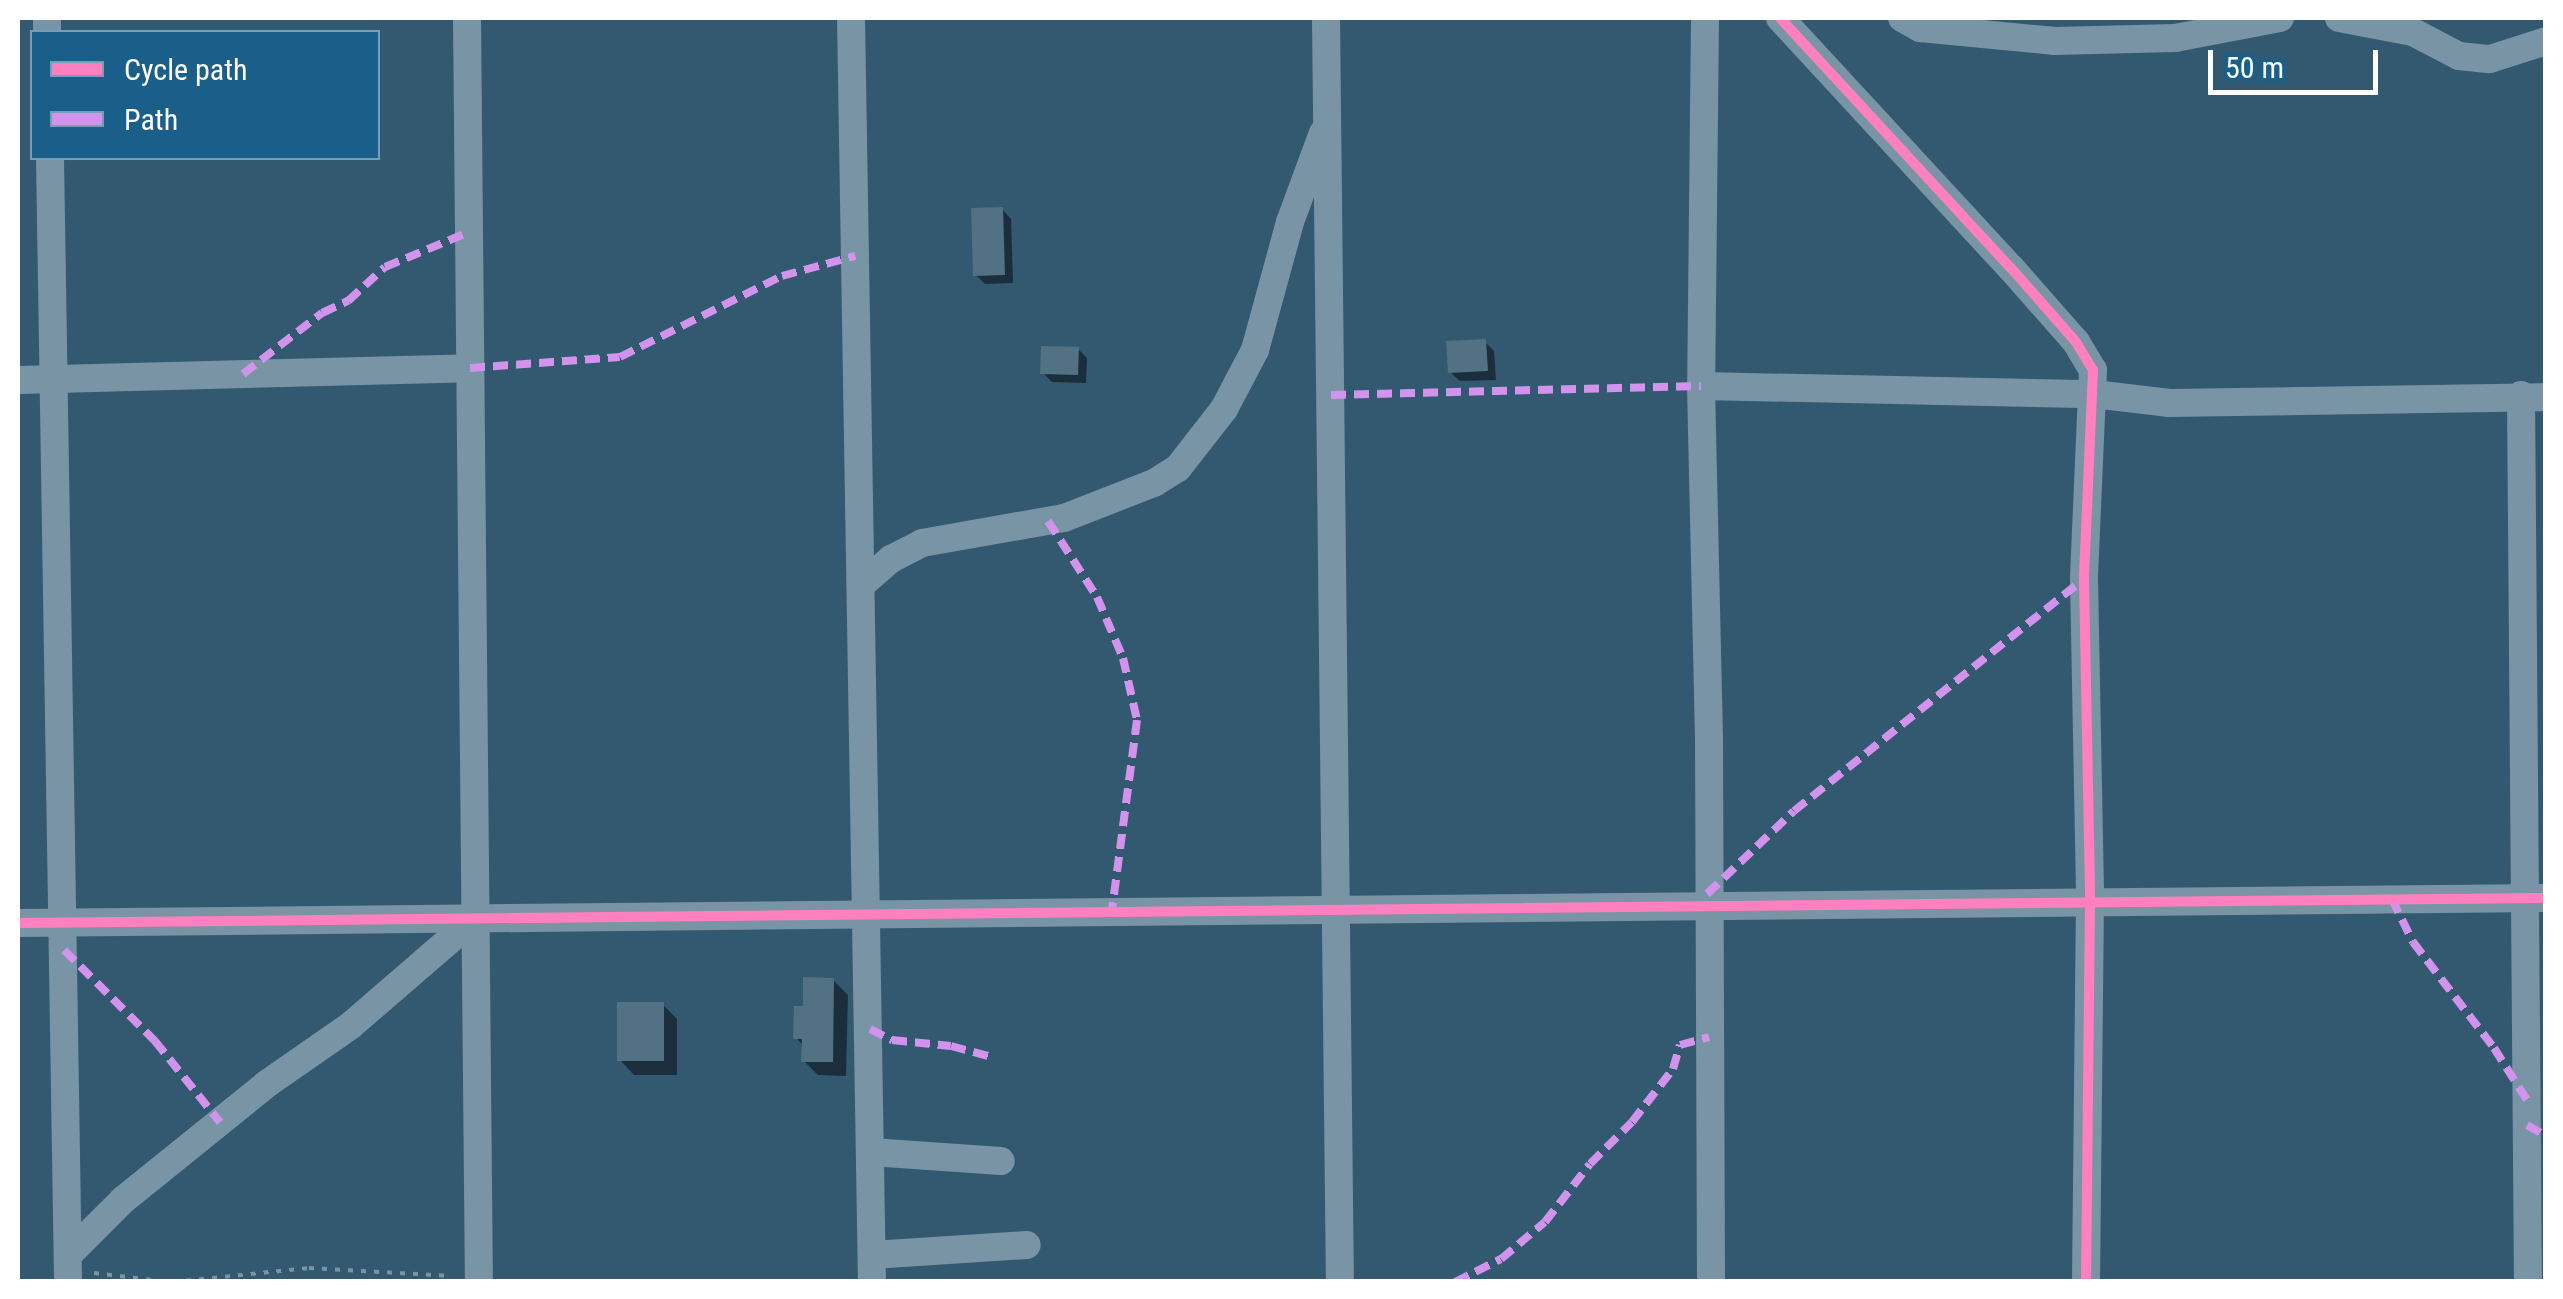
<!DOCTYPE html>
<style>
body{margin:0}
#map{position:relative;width:2563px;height:1299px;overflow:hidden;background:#325970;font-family:"Roboto Condensed",sans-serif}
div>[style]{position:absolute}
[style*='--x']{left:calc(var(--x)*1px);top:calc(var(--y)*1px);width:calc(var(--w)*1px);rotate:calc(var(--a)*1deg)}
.shadow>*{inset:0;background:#0007}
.building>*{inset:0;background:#527183}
.path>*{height:4px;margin-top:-2px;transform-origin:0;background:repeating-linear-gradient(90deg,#7994a5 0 5px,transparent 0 13px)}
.minor>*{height:28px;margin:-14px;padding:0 14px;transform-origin:14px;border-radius:14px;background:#7994a5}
.quiet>*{height:8px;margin-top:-4px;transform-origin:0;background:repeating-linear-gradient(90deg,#d193ec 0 15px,transparent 0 23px)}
.cycleway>*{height:10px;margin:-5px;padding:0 5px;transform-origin:5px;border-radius:5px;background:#ff80c0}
span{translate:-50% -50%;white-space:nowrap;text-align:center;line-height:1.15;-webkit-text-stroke:9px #195f89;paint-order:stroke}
.frame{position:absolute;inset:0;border:20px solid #fff;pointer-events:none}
.legend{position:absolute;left:30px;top:30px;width:350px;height:130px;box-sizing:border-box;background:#195f89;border:2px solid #759fb8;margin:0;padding:12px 18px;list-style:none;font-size:30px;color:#fff}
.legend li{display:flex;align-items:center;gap:20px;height:50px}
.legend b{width:50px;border:2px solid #759fb8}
.scale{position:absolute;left:2208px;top:50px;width:170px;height:45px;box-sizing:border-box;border:5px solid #fff;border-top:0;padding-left:12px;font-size:30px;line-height:35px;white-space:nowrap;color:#fff;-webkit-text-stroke:8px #195f89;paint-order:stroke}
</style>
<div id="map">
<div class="shadow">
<div style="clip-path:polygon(1002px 209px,1011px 219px,1013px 283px,985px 284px,976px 275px)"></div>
<div style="clip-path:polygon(1485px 342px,1494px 351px,1496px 380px,1460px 381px,1450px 372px)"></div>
<div style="clip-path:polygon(1078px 349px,1087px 358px,1086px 383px,1052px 382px,1043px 373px)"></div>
<div style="clip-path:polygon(833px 980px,848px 995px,846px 1076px,818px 1075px,804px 1061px,804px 1046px,796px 1038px,805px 1009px)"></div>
<div style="clip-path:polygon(662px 1004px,677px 1019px,677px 1075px,634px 1075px,620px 1060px)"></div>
</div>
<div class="building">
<div style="clip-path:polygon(1003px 207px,1005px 275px,973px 276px,971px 208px)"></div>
<div style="clip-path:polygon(1486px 339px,1488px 371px,1448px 373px,1446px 341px)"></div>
<div style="clip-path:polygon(1041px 346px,1079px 347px,1078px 375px,1040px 374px)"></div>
<div style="clip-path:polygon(803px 977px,834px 978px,833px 1062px,801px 1062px,802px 1039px,793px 1039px,794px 1006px,803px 1006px)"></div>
<div style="clip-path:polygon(617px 1002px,664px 1002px,664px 1061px,617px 1061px)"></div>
</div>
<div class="path">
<div style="--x:94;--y:1273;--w:75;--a:6.9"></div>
<div style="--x:173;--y:1282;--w:137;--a:-5.9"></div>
<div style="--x:309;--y:1268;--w:143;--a:3.2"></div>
</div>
<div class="minor">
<div style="--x:47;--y:18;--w:14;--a:90"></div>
<div style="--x:467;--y:18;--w:1264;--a:89.46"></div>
<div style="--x:851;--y:18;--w:1264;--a:89.05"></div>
<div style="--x:1326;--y:18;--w:1264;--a:89.37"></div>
<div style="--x:1705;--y:18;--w:368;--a:90.6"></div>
<div style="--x:1701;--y:386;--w:352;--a:88.7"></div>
<div style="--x:1709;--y:738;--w:544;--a:89.79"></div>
<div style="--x:1780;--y:18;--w:340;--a:47.3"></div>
<div style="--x:2011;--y:268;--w:98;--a:48.7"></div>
<div style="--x:2076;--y:342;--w:33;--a:59"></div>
<div style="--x:2093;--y:370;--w:209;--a:92.5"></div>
<div style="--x:2084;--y:579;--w:321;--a:88.9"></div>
<div style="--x:2090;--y:900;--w:382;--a:90.6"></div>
<div style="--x:1902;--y:18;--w:21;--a:29"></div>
<div style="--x:1920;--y:28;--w:136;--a:5.5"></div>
<div style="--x:2055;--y:41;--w:120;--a:-1.4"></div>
<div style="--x:2175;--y:38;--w:107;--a:-10.8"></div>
<div style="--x:2339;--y:18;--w:75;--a:10.7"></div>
<div style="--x:2413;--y:32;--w:52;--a:27.6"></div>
<div style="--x:2459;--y:56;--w:31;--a:6"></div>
<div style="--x:2490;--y:59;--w:59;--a:-17.8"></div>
<div style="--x:50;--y:158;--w:1124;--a:89.08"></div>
<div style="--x:18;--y:380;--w:452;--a:-1.5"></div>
<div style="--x:1701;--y:386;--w:393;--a:1.2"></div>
<div style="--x:2094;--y:394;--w:76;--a:6.8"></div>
<div style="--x:2169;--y:403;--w:377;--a:-0.9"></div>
<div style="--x:2521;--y:395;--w:887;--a:89.55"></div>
<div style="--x:861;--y:585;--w:40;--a:-41"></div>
<div style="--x:891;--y:559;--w:35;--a:-27"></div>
<div style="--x:922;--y:543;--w:144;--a:-10"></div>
<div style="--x:1064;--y:518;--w:97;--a:-21.3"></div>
<div style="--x:1154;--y:483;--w:28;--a:-32"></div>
<div style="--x:1178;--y:468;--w:75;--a:-52.1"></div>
<div style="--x:1224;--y:409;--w:67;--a:-62.3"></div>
<div style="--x:1255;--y:350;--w:133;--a:-74.7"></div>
<div style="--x:1290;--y:222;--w:95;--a:-69.7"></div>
<div style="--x:18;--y:923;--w:2528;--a:-0.57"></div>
<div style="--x:871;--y:1152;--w:130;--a:4"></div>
<div style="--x:68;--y:1255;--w:78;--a:-45"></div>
<div style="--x:123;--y:1200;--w:186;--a:-38.9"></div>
<div style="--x:268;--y:1083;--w:100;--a:-34.8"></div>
<div style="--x:350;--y:1026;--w:165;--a:-40.8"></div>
<div style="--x:872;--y:1255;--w:155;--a:-3.7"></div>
</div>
<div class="quiet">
<div style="--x:470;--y:368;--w:150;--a:-4.2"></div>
<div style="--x:620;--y:357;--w:181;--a:-26.6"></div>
<div style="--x:782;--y:276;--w:76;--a:-15.3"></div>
<div style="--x:243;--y:374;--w:100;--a:-37.7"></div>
<div style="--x:322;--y:313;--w:29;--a:-25"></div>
<div style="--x:348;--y:301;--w:50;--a:-42.6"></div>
<div style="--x:385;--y:267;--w:91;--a:-22.6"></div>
<div style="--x:1331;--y:395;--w:370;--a:-1.4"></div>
<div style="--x:1048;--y:521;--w:90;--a:57.2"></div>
<div style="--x:1097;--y:597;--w:66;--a:66.9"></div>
<div style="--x:1123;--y:658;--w:64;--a:77.3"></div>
<div style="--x:1137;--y:720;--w:193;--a:97.5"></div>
<div style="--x:1707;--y:894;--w:120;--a:-43.7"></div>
<div style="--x:1794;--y:811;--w:371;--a:-38.7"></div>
<div style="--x:2392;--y:899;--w:48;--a:64"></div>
<div style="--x:2413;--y:942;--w:133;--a:52.6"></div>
<div style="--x:2494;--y:1048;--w:62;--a:57.6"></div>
<div style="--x:64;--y:950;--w:129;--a:45"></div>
<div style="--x:155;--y:1041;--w:104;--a:51.3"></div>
<div style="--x:870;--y:1029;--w:25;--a:27"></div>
<div style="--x:892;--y:1040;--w:59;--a:5.8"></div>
<div style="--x:951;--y:1046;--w:39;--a:15"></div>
<div style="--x:2527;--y:1125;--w:22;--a:30"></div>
<div style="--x:1455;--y:1282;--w:51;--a:-26.6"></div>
<div style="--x:1501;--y:1259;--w:57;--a:-40.1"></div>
<div style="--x:1545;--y:1222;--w:73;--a:-52.2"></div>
<div style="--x:1590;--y:1164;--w:59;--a:-45"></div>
<div style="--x:1632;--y:1122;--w:67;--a:-52.3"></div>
<div style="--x:1673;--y:1069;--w:25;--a:-74"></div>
<div style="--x:1680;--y:1045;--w:30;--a:-15"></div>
</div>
<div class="cycleway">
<div style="--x:1780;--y:18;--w:340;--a:47.3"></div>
<div style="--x:2011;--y:268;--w:98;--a:48.7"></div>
<div style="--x:2076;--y:342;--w:33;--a:59"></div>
<div style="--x:2093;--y:370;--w:209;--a:92.5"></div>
<div style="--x:2084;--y:579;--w:321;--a:88.9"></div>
<div style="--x:2090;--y:900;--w:382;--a:90.6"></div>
<div style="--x:18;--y:923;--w:2528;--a:-0.57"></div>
</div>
<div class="frame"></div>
<ul class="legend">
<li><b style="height:12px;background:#ff80c0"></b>Cycle path</li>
<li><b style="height:12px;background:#d193ec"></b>Path</li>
</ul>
<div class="scale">50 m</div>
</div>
